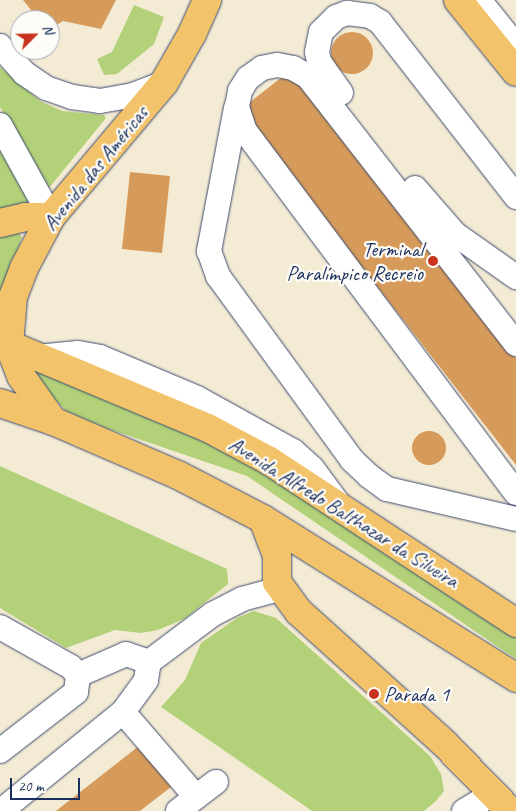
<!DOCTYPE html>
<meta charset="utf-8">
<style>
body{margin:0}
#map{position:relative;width:516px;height:811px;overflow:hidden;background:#f4ebd5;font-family:Caveat,sans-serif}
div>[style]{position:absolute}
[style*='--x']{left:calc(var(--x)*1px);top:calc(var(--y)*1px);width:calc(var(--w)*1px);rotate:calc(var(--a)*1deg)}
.green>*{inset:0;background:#b2d178}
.building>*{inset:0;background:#d69b5a}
.round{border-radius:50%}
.roads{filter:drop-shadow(0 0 1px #3c4b70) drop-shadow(0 0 1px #3c4b70)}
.minor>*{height:24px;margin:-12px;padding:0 12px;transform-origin:12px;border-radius:12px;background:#fff}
.major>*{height:28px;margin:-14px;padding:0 14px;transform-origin:14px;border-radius:14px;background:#f2c36a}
.highway>*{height:28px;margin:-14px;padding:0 14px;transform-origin:14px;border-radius:14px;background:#f2c36a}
.dots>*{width:14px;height:14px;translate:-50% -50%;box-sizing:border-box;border:2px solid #fdfcf7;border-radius:50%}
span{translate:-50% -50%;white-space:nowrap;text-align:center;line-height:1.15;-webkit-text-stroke:4.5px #fdfcf7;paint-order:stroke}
.street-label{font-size:21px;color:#1b2f5e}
.poi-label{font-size:21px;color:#1b2f5e}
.right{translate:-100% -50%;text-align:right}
.left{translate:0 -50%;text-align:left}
.north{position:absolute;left:10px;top:10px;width:50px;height:50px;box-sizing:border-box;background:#fdfcf7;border:1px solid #a3aaba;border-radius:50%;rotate:67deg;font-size:14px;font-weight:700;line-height:20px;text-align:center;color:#1b2f5e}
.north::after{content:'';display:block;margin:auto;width:18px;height:22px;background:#c8321e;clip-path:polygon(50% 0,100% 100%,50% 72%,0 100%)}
.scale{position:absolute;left:10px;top:778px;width:70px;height:22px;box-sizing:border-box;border:2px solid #1b2f5e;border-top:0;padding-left:6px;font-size:15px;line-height:18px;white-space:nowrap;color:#1b2f5e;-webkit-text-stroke:4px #fdfcf7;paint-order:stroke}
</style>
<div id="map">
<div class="green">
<div style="clip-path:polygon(134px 5px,164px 17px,154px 44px,117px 74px,104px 75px,97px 59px,112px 52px)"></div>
<div style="clip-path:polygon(0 67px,40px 101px,62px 111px,104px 115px,106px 118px,49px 188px,0 107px)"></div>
<div style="clip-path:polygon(0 142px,29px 200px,28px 204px,0 210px)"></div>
<div style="clip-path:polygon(19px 233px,22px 237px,0 298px,0 236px)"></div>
<div style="clip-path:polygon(43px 371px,235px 452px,516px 636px,516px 659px,247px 476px,106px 428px,66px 411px,38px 381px,36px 373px)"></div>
<div style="clip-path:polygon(0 466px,227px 569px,228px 584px,184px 619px,158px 630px,141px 633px,115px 630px,66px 648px,0 608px)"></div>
<div style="clip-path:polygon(254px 611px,276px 618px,430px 756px,441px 774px,444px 791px,436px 801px,424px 811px,312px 811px,161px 707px,185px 680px,201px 643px,237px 618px)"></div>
</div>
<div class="building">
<div style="clip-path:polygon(23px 0,116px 0,101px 29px,63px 21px,50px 29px,50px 20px,39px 20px)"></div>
<div class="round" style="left:331px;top:32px;width:42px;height:42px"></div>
<div style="clip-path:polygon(291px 70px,516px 358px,516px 465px,240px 110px)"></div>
<div style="clip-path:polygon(130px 172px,170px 176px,162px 253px,122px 249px)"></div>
<div class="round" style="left:412px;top:431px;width:34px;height:34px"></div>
<div style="clip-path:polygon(144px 742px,176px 783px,140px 811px,56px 811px)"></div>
</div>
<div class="roads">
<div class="minor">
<div style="--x:479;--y:0;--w:59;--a:51.2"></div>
<div style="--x:0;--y:46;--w:36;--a:48"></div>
<div style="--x:24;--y:73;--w:27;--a:34"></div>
<div style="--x:46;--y:88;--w:28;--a:19"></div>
<div style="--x:72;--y:97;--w:28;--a:8"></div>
<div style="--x:100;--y:101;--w:34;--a:-10"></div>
<div style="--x:133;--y:95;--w:33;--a:-21"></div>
<div style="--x:341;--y:93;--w:38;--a:-125"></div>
<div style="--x:319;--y:62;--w:10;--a:-101"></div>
<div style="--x:317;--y:52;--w:20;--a:-79"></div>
<div style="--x:321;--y:32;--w:21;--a:-45"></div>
<div style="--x:336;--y:17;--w:12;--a:-20"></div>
<div style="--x:347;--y:13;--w:23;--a:7"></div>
<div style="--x:370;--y:16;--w:12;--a:31"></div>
<div style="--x:380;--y:22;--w:222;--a:52.1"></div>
<div style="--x:236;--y:108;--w:146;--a:100.7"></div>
<div style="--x:209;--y:251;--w:27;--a:70"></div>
<div style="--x:218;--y:276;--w:228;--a:53.9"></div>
<div style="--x:352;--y:460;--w:23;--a:43"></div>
<div style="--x:369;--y:476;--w:22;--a:36"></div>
<div style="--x:387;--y:489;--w:132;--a:13.1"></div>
<div style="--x:0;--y:125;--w:105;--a:61"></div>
<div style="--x:415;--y:188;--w:61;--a:49"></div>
<div style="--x:455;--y:234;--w:75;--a:35.2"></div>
<div style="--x:516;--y:344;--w:340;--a:-127.9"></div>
<div style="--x:307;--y:76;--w:16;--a:-150"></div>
<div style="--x:293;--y:68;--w:16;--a:-169"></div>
<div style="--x:277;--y:65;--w:15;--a:169"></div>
<div style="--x:262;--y:68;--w:17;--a:144"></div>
<div style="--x:248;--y:78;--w:15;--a:122"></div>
<div style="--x:240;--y:91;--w:16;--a:101"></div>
<div style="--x:237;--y:107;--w:25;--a:72"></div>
<div style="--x:245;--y:131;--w:452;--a:53.2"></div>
<div style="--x:37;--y:357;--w:41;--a:-5.6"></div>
<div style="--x:78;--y:353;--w:22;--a:10"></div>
<div style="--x:100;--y:357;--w:105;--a:22.9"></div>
<div style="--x:197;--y:398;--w:110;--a:28.9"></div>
<div style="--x:293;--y:451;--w:25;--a:42"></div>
<div style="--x:312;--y:468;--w:44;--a:53.4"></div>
<div style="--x:0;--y:627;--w:81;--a:29.4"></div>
<div style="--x:71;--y:667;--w:11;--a:49"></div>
<div style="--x:123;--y:712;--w:112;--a:49.3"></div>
<div style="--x:196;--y:797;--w:23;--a:142"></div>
<div style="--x:0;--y:751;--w:96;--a:-37.8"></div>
<div style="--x:76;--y:692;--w:17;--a:-83"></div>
<div style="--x:78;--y:675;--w:52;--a:-23.6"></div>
<div style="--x:126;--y:654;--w:24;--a:19"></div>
<div style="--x:196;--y:797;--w:25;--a:-37"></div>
<div style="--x:1;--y:811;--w:157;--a:-39.1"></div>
<div style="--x:123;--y:712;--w:39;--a:-54"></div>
<div style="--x:146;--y:680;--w:18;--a:-81"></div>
<div style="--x:149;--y:662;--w:80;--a:-36.9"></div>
<div style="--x:213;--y:614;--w:33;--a:-27"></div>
<div style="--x:242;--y:599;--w:39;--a:-15"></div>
<div style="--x:464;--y:811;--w:35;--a:-31"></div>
</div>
<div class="major">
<div style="--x:0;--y:223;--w:26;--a:-13"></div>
<div style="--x:25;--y:217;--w:26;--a:0"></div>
<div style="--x:0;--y:341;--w:225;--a:22.7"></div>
<div style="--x:208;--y:428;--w:68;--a:28.1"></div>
<div style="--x:268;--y:460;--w:297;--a:33.3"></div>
<div style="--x:0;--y:403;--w:56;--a:18.8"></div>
<div style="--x:53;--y:421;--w:136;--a:23.4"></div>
<div style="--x:178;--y:475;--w:96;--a:27.4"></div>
<div style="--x:263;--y:519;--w:299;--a:32.1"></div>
<div style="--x:53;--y:421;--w:55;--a:-125.4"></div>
<div style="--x:21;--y:376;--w:33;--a:-111"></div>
<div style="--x:9;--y:345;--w:48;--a:-85.2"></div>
<div style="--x:13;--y:297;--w:31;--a:-69"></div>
<div style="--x:24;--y:268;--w:58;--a:-62.1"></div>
<div style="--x:51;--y:217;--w:175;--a:-49.9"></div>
<div style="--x:164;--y:83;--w:56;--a:-60.3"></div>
<div style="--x:192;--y:34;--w:37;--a:-66"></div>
<div style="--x:263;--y:519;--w:39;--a:69"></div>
<div style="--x:277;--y:555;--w:27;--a:90"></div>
<div style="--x:277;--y:582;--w:37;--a:54"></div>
<div style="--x:299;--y:612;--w:198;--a:42.1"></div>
<div style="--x:446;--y:745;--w:92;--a:45.9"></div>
</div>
<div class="highway">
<div style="--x:458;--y:0;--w:92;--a:51.1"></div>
</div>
</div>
<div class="dots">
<div style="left:433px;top:261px;background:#c8321e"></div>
<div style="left:374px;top:694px;background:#c8321e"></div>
</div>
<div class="street-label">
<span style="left:95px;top:168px;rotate:-51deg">Avenida das Américas</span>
<span style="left:344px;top:512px;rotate:32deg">Avenida Alfredo Balthazar da Silveira</span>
</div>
<div class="poi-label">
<span class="right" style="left:423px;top:261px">Terminal<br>Paralímpico Recreio</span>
<span class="left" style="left:384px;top:694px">Parada 1</span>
</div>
<div class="north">N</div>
<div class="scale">20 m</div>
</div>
